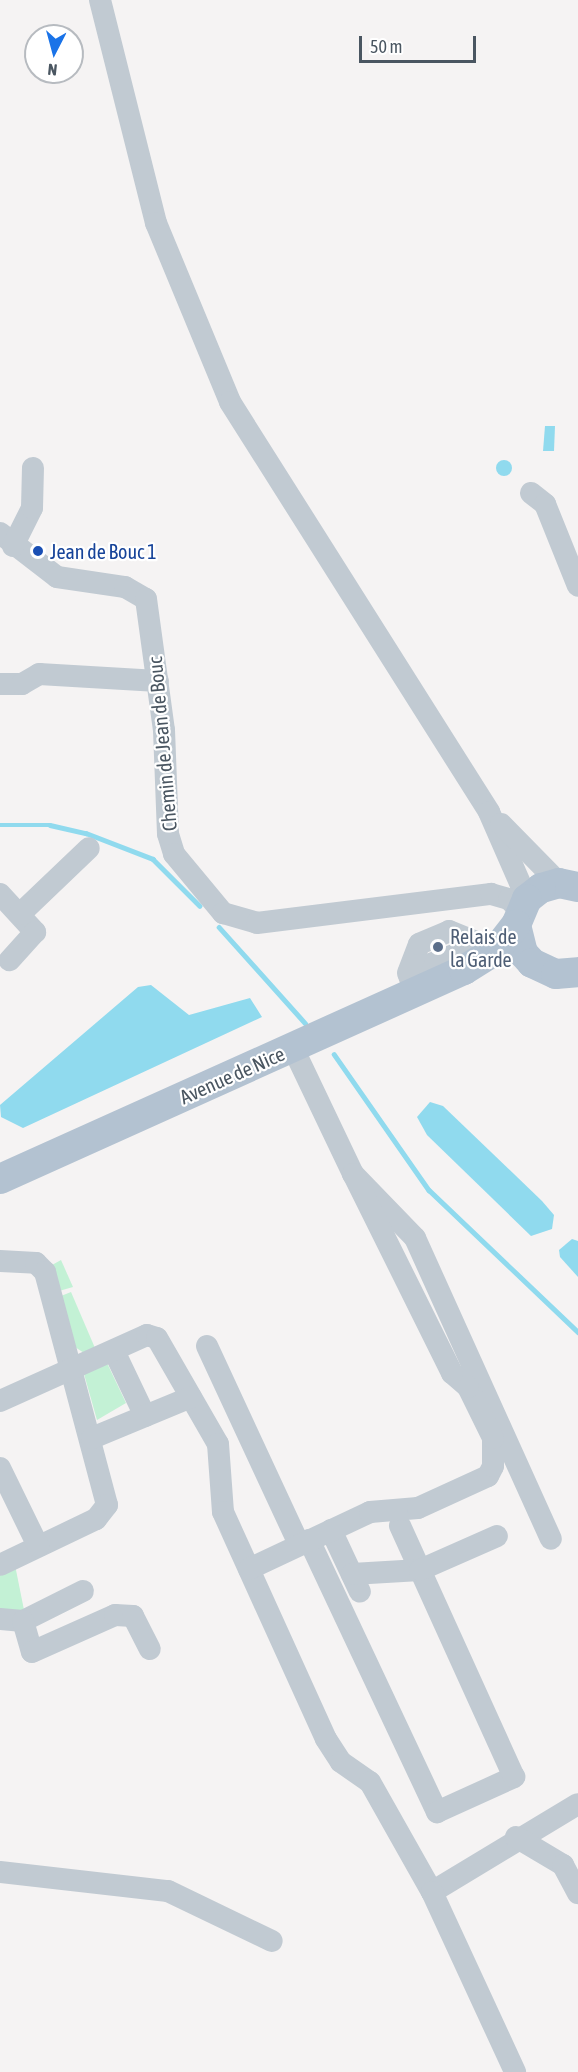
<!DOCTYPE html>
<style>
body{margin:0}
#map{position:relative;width:578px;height:2072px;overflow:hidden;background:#f5f3f3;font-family:"Asap Condensed",sans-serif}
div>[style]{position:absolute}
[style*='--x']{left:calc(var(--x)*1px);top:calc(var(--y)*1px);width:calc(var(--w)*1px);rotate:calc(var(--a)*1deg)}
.green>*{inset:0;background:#c3f1d5}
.water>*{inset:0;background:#90daee}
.round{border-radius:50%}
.stream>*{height:4.5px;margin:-2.25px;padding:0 2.25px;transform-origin:2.25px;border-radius:2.25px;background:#90daee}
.minor>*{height:22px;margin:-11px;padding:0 11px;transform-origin:11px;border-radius:11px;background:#c1cad2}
.major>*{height:30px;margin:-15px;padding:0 15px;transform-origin:15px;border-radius:15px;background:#b3c2d1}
.dots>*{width:16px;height:16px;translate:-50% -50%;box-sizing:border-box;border:3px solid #fff;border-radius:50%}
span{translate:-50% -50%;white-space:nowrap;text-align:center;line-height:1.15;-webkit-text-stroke:4.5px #fff;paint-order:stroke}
.transit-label{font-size:20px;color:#164399}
.left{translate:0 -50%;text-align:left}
.street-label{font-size:20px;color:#4a5661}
.service-label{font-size:20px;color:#4e5e75}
.north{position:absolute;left:24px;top:24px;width:60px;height:60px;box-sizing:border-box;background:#fff;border:2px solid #b7bbc0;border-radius:50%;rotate:186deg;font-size:16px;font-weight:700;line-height:24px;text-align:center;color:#4a5661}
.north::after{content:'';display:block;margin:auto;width:21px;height:27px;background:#1a73e8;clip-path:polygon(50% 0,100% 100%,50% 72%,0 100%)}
.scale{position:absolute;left:359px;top:36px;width:117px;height:27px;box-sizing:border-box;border:3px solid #4a5661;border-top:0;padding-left:8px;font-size:18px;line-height:21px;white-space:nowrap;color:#4a5661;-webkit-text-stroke:4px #fff;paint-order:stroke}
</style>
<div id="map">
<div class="green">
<div style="clip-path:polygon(61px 1260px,73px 1287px,59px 1291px,52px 1265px)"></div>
<div style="clip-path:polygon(71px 1292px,95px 1348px,84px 1353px,75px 1347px,61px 1296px)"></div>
<div style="clip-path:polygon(107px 1363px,126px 1403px,97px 1420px,84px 1374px)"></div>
<div style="clip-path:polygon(15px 1565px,24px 1610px,0 1611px,0 1572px)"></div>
</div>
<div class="water">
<div style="clip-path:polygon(545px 426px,555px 426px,554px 451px,543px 451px)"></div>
<div class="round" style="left:496px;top:460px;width:16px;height:16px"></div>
<div style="clip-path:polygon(151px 985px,189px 1015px,250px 998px,262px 1017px,23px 1128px,1px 1117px,0 1105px,138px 987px)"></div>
<div style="clip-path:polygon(430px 1102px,443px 1106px,542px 1201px,554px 1215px,552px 1229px,531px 1236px,427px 1135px,417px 1117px)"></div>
<div style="clip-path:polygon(572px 1239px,578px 1241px,578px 1277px,560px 1257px,559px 1250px)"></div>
</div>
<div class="stream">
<div style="--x:0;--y:825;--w:50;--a:0"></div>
<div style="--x:50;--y:825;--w:37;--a:13"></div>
<div style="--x:86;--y:833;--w:72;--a:21.2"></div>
<div style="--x:153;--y:859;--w:66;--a:45"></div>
<div style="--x:219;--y:927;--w:129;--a:48.1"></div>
<div style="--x:334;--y:1054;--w:166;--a:55.1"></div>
<div style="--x:429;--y:1190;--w:206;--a:43.6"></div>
</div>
<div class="minor">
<div style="--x:100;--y:0;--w:230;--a:75.9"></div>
<div style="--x:156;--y:223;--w:194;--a:67.5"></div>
<div style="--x:230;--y:402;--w:485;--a:57.7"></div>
<div style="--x:489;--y:812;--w:95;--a:66.4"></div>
<div style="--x:531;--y:493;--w:18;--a:38"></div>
<div style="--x:545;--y:504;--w:88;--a:68.1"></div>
<div style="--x:0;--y:533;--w:72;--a:37.7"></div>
<div style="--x:57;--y:577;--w:69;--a:8.4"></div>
<div style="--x:125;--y:587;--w:24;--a:30"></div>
<div style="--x:146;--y:599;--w:132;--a:82.2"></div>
<div style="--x:164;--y:730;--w:104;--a:87.8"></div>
<div style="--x:168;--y:834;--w:21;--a:73"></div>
<div style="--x:174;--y:854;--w:77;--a:50.3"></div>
<div style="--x:223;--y:913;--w:35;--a:16"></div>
<div style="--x:257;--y:923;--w:236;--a:-7.1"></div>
<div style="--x:491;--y:894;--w:19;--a:16"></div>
<div style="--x:509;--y:899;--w:16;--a:47"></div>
<div style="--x:13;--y:546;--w:42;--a:-63.4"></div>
<div style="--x:32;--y:508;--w:40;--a:-88.6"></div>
<div style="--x:0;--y:684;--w:22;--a:0"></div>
<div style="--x:22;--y:684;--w:20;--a:-30"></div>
<div style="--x:39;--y:674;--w:119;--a:3.4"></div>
<div style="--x:501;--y:824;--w:83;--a:45.5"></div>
<div style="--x:0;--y:894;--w:52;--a:47.4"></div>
<div style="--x:35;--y:932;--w:38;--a:132"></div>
<div style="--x:20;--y:914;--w:95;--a:-43.7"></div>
<div style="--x:411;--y:981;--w:16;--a:-55"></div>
<div style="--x:420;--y:968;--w:66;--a:-21.2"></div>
<div style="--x:415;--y:993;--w:21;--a:-109"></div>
<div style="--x:408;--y:973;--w:31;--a:-69"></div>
<div style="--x:419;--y:944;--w:33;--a:-23"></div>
<div style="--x:449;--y:931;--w:35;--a:22"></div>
<div style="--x:482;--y:944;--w:23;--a:-7"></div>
<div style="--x:293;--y:1048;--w:140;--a:64.5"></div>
<div style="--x:353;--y:1174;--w:89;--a:45.9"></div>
<div style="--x:415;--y:1238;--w:330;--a:65.7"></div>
<div style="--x:0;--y:1261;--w:36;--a:3"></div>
<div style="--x:36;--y:1263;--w:13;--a:45"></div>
<div style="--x:45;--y:1272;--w:241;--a:75.1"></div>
<div style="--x:107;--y:1505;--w:18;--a:128"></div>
<div style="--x:96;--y:1519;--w:106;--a:154.4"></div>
<div style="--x:207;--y:1346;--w:218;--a:65.1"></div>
<div style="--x:114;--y:1351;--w:72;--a:64.5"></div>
<div style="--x:0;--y:1401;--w:161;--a:-24.2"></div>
<div style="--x:147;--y:1335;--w:10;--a:17"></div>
<div style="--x:157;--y:1338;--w:122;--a:60.1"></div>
<div style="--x:218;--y:1444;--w:68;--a:85.8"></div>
<div style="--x:223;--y:1512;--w:249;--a:65.6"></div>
<div style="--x:326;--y:1739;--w:27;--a:57"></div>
<div style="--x:341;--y:1762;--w:35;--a:35"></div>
<div style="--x:370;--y:1782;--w:126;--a:60.6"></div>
<div style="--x:432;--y:1892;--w:170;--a:-31.1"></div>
<div style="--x:92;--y:1438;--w:107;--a:-22.5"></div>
<div style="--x:0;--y:1468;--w:87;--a:64"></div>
<div style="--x:331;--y:1530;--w:68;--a:64.9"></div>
<div style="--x:309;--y:1540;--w:301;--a:64.8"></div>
<div style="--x:437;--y:1812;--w:85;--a:-24.4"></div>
<div style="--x:514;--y:1777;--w:276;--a:-114.4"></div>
<div style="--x:249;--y:1569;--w:134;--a:-25.2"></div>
<div style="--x:370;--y:1512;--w:48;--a:-4.8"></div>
<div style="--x:418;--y:1508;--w:77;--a:-24.6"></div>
<div style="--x:488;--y:1476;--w:11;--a:-63"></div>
<div style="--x:493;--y:1466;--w:28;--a:-90"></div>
<div style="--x:493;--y:1438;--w:57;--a:-116.1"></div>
<div style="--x:468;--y:1387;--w:21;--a:-139"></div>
<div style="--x:452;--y:1373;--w:222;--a:-116.4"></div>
<div style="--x:352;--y:1574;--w:68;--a:-3.4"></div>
<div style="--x:420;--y:1570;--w:84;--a:-23.8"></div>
<div style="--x:0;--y:1619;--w:23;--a:5"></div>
<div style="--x:23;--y:1621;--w:67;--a:-26.6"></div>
<div style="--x:23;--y:1621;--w:32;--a:74"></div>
<div style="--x:32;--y:1652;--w:91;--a:-24"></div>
<div style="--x:115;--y:1615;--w:18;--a:3"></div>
<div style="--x:133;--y:1616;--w:37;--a:63"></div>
<div style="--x:516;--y:1837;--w:55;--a:30.8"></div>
<div style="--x:563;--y:1865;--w:32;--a:62"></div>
<div style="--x:0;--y:1872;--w:169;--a:6.5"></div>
<div style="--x:168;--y:1891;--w:115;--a:25.7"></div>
<div style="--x:432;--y:1892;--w:198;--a:65.2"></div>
</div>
<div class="major">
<div style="--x:578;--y:887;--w:19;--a:-168"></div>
<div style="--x:559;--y:883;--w:19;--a:164"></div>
<div style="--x:541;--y:888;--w:18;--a:142"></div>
<div style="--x:527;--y:899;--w:28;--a:113"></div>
<div style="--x:516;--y:925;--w:29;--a:76"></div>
<div style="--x:523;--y:953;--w:13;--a:48"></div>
<div style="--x:532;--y:963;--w:26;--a:25"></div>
<div style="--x:556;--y:974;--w:22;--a:-5"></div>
<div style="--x:0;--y:1179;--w:509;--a:-24.25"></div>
<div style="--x:464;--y:970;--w:39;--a:-32"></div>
<div style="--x:497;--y:949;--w:31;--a:-52"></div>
</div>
<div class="dots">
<div style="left:38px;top:551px;background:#1a4fb4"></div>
<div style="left:438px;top:947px;background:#5c6f8a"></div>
</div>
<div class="transit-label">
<span class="left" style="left:50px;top:551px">Jean de Bouc 1</span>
</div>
<div class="street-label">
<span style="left:162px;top:744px;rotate:-95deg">Chemin de Jean de Bouc</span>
<span style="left:232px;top:1075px;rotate:-24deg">Avenue de Nice</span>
</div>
<div class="service-label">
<span class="left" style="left:450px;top:948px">Relais de<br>la Garde</span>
</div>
<div class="north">N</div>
<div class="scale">50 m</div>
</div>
